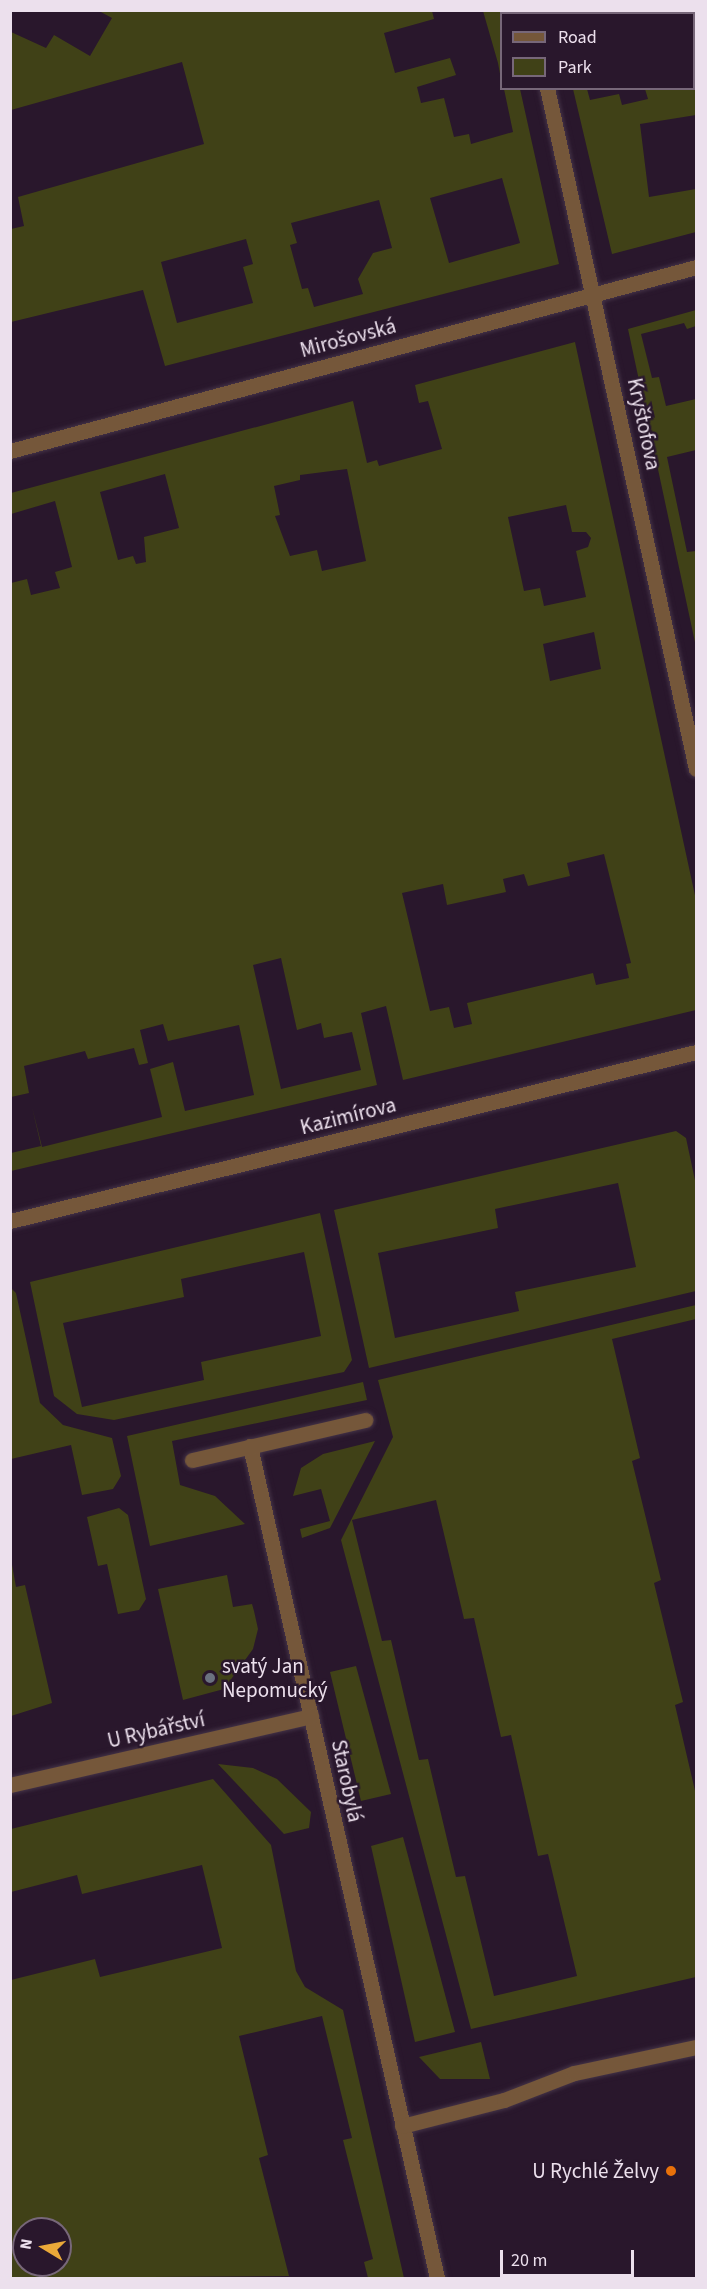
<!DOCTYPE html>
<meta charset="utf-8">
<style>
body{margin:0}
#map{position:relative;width:707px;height:2289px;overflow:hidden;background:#29172c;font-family:"Source Sans 3",sans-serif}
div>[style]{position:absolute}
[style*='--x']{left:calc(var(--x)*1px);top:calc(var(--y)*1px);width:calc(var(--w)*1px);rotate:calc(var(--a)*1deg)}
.green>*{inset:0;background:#404117}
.roads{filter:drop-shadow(0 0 2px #443347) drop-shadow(0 0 2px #443347)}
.minor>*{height:15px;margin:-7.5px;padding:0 7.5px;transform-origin:7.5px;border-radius:7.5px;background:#75573a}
.dots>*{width:16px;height:16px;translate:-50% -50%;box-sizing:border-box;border:3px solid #29172c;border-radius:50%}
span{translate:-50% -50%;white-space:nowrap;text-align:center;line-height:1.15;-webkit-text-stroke:5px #29172c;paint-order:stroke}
.street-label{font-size:21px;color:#ece0ed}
.poi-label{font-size:21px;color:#ece0ed}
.left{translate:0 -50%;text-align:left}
.right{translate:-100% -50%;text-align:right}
.frame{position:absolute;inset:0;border:12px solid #ece0ed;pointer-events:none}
.legend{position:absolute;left:500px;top:12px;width:195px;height:78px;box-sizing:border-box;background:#29172c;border:2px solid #776779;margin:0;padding:8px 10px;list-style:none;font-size:18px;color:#ece0ed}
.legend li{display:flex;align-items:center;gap:12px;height:30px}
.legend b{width:30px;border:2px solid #776779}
.north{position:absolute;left:12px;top:2217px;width:60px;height:60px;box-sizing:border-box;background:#29172c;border:2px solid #776779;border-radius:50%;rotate:280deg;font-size:16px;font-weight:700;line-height:24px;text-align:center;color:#ece0ed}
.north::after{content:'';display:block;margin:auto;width:21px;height:27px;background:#eba939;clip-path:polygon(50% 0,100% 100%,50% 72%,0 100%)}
.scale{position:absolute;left:500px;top:2250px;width:134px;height:27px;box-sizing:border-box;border:3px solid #ece0ed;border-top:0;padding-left:8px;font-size:18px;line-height:21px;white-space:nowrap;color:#ece0ed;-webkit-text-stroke:4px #29172c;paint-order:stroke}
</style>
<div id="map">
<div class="green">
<div style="clip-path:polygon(evenodd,99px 11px,432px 11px,434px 19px,384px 33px,395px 73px,450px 58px,456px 75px,417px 87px,421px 103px,444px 98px,454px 137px,469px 134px,471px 144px,513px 132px,504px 89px,520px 89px,559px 264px,165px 366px,143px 290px,11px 322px,11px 229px,24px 226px,18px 197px,204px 144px,182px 62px,11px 110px,11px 32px,46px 48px,54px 35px,90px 56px,112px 18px,99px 11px,502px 178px,520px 243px,449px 263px,430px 198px,502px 178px,99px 11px,379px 200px,392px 248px,373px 253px,358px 279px,363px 294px,314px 307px,308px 288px,302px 289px,290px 245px,297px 243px,291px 223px,379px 200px,99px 11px,246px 239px,253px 264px,243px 267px,253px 303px,177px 323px,161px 262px,246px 239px)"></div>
<div style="clip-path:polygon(483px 11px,503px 11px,501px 79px,498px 63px)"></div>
<div style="clip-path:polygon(637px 11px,696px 11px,696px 115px,640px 124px,649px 197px,696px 189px,696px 232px,612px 254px,573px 89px,587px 89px,590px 100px,619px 94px,622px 105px,648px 99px,645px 89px,694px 88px,694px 14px)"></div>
<div style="clip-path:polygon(696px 310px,696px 326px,687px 329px,684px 323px,641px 334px,652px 378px,659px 377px,666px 406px,696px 399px,696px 450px,667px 457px,687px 552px,696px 551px,696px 647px,628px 329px)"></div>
<div style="clip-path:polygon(evenodd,575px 342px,696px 900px,696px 1010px,403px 1080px,386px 1006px,361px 1013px,377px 1085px,11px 1171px,11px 1153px,41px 1146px,32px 1107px,42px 1147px,162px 1117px,150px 1069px,173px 1062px,185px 1111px,254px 1095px,239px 1025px,168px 1041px,163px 1024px,140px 1030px,148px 1063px,139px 1065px,134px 1048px,88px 1059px,85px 1051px,24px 1066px,29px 1093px,11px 1097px,11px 583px,27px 579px,31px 595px,60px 588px,55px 572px,72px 567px,55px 501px,11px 514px,11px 493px,353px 401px,367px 463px,377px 460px,379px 466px,442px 449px,428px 401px,419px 403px,415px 385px,575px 342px,347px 469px,366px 561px,322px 571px,317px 550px,290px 556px,275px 516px,280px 515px,274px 486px,300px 480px,300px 475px,347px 469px,575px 342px,165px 474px,179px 528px,144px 537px,146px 562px,136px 564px,133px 556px,118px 560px,100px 492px,165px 474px,575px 342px,566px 505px,572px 532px,586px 532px,591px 538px,588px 547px,576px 551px,586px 597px,544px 606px,540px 588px,524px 591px,508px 517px,566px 505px,575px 342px,594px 632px,601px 669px,550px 681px,543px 644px,594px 632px,575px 342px,604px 854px,631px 963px,626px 964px,629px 978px,596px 985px,593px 973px,467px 1003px,472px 1024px,454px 1028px,449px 1007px,430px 1011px,402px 893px,443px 884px,447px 905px,506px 892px,503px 879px,524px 874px,528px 886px,570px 876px,567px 863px,604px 854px,575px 342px,281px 958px,297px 1030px,321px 1023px,324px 1038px,352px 1032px,361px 1070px,281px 1089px,253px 965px,281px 958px)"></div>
<div style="clip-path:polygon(evenodd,676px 1131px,686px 1138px,696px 1185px,696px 1291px,369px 1368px,334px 1210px,676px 1131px,618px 1183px,636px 1267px,515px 1292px,519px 1311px,395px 1338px,378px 1253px,498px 1228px,495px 1209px,618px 1183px)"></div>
<div style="clip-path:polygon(evenodd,320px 1213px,352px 1360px,344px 1372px,114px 1420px,77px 1414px,54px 1396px,30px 1282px,320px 1213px,304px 1252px,321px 1336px,201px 1362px,204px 1380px,82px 1407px,63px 1323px,184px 1297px,181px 1279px,304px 1252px)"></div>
<div style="clip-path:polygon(10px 1287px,16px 1293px,40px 1403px,63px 1425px,112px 1438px,121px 1476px,113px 1489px,82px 1495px,71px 1445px,11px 1459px)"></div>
<div style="clip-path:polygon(evenodd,696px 1305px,696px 1319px,612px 1339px,640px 1458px,632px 1461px,661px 1580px,654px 1583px,683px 1702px,675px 1705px,696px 1795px,696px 1977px,471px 2029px,341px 1540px,393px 1437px,378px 1380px,696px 1305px,436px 1500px,464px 1619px,474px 1618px,501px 1737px,511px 1735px,538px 1856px,548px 1854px,577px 1976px,494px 1996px,465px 1876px,456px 1877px,428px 1759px,419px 1760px,391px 1640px,382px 1641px,352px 1520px,436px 1500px)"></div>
<div style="clip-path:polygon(363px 1382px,367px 1400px,172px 1441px,180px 1485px,215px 1496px,245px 1524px,150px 1546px,127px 1436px)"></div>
<div style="clip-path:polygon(375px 1441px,330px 1528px,302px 1538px,300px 1529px,330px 1521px,321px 1489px,293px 1496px,301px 1468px,323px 1454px)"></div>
<div style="clip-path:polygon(119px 1508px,128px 1515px,146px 1599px,139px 1610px,118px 1614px,107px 1564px,98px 1566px,87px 1517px)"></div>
<div style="clip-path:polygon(11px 1559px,16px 1587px,25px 1585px,52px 1703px,11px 1716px)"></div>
<div style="clip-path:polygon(227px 1575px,233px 1607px,252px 1604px,254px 1611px,258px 1629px,253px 1649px,224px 1689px,183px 1700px,158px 1589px)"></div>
<div style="clip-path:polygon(356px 1666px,391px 1794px,361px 1801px,330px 1672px)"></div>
<div style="clip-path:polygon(218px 1764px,253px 1768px,277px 1779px,311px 1812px,309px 1828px,284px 1834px)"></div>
<div style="clip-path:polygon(evenodd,213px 1779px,271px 1845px,296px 1971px,305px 1987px,343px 2010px,404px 2278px,368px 2278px,364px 2262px,373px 2259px,343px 2140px,352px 2138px,322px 2016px,239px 2036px,268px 2155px,259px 2158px,289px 2276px,11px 2278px,11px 1980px,95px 1959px,100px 1977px,222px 1948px,202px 1865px,82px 1894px,77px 1875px,11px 1892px,11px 1829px,213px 1779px,24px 2229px,60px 2229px,60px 2265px,24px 2265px,24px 2229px)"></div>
<div style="clip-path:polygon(403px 1837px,455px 2032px,415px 2042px,371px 1846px)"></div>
<div style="clip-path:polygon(481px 2042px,490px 2079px,440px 2079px,419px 2057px)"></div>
</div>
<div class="roads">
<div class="minor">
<div style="--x:528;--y:10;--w:4;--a:76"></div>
<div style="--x:547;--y:88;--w:697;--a:77.66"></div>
<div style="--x:10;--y:451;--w:710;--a:-15.01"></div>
<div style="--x:10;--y:1221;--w:707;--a:-13.84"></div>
<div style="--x:250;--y:1446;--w:853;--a:77.33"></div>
<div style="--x:192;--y:1460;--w:178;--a:-13"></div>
<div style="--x:10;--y:1785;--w:309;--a:-12.9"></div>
<div style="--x:402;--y:2126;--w:105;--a:-14.3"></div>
<div style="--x:504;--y:2100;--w:75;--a:-21.1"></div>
<div style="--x:574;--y:2073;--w:125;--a:-12"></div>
</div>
</div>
<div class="dots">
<div style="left:210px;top:1678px;background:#6b7280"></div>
<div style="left:671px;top:2171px;background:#e8710a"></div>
</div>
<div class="street-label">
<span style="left:348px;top:338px;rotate:-15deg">Mirošovská</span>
<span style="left:644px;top:424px;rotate:78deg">Kryštofova</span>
<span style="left:348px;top:1116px;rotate:-14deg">Kazimírova</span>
<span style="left:156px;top:1730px;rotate:-13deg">U Rybářství</span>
<span style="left:347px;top:1781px;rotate:78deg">Starobylá</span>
</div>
<div class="poi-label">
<span class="left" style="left:222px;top:1678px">svatý Jan<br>Nepomucký</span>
<span class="right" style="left:659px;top:2171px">U Rychlé Želvy</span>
</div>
<div class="frame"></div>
<ul class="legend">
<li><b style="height:8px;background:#75573a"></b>Road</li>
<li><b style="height:16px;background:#404117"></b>Park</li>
</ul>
<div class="north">N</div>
<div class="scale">20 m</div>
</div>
